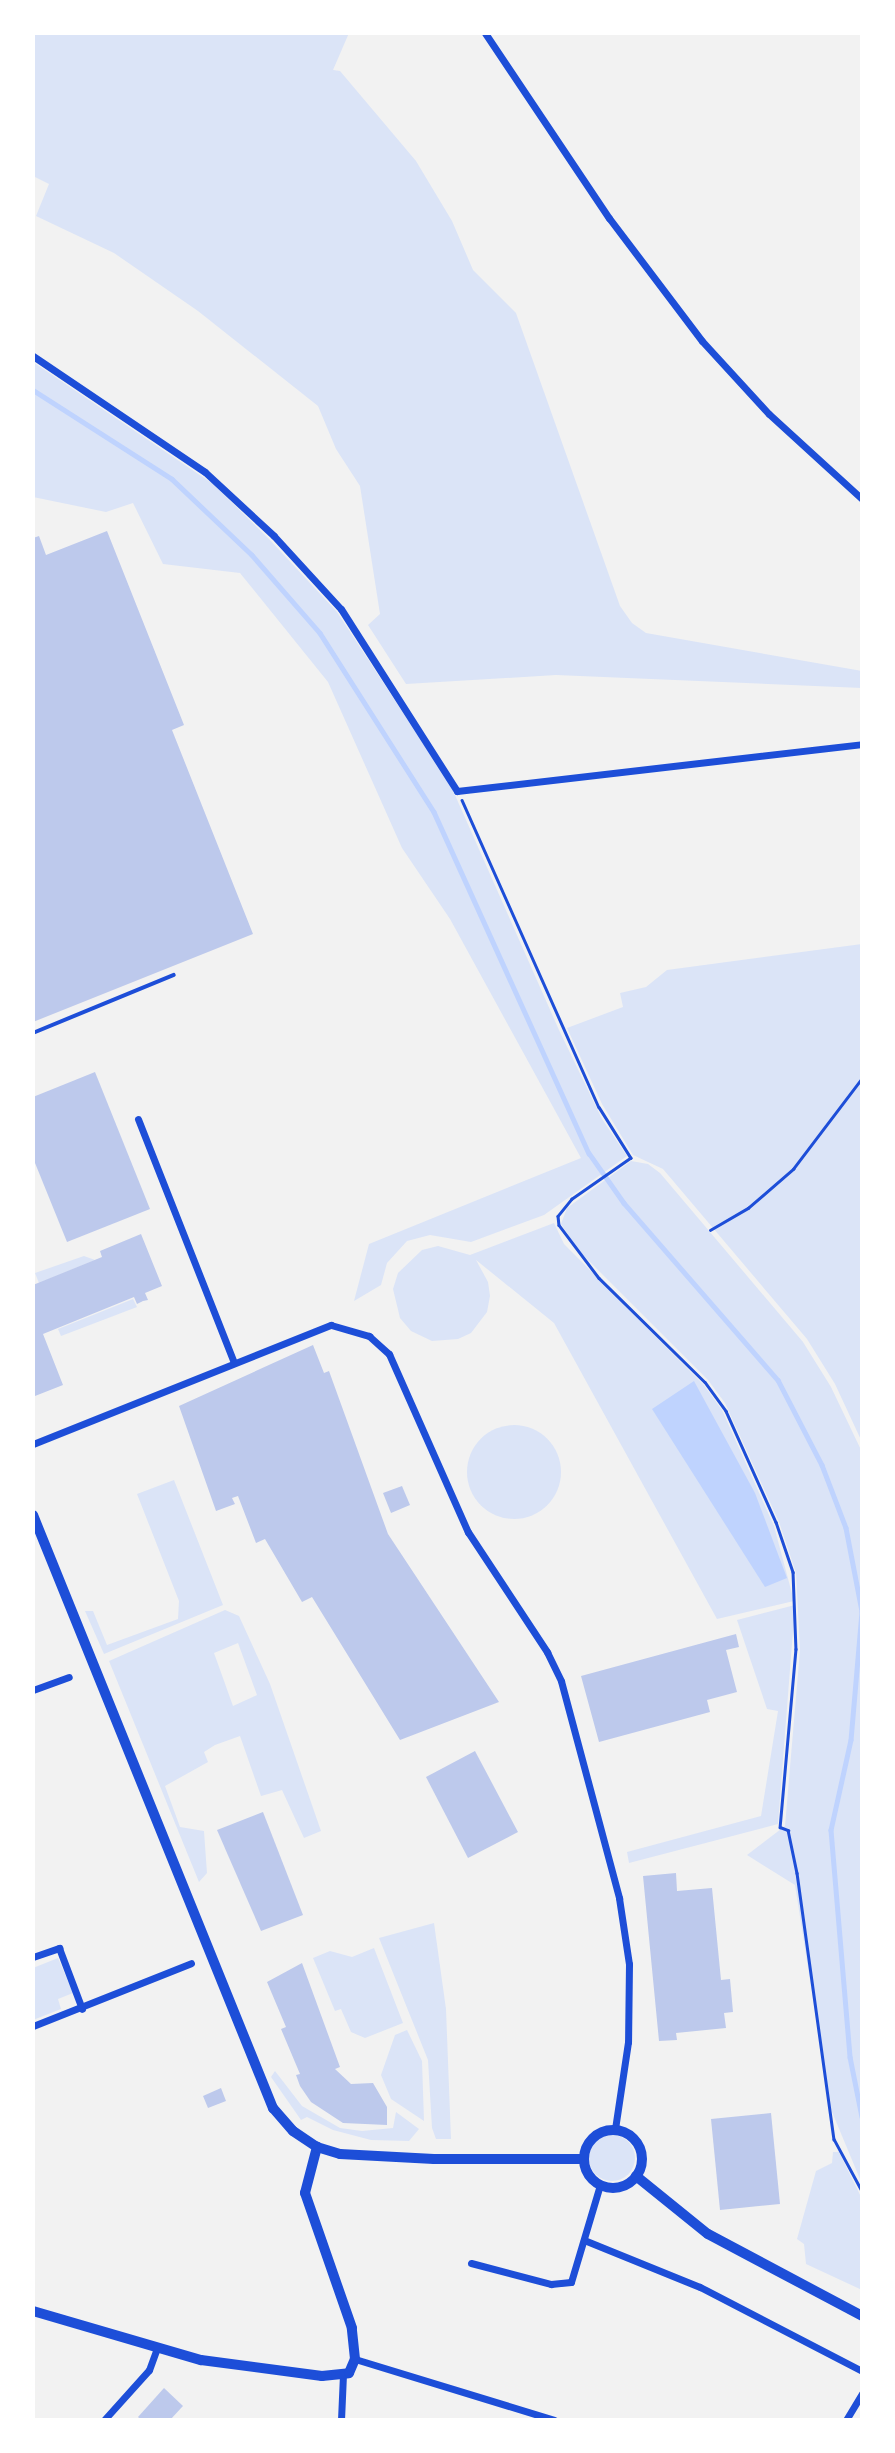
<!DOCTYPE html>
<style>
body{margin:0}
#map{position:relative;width:895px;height:2453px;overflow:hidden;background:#f2f2f2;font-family:Commissioner,sans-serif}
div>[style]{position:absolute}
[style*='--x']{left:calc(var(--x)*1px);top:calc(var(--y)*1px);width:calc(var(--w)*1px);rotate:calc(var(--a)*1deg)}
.green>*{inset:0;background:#dbe4f7}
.round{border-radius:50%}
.water>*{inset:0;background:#bfd3fe}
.stream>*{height:4.5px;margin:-2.25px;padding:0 2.25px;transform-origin:2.25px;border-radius:2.25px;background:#bfd3fe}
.building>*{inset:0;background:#bdc9ec}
.path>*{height:2.5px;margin:-1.25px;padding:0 1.25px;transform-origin:1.25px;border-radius:1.25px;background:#1d4ed8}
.service>*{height:3.5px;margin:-1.75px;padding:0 1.75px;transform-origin:1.75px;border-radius:1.75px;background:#1d4ed8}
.minor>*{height:7px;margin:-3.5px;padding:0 3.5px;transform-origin:3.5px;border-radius:3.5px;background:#1d4ed8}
.tertiary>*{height:10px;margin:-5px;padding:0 5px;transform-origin:5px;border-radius:5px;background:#1d4ed8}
.secondary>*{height:10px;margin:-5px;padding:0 5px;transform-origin:5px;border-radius:5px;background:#1d4ed8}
.secondary>.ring{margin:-5px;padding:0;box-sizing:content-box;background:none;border:10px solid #1d4ed8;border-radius:50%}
span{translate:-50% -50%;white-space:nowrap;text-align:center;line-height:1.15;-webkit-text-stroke:5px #fff;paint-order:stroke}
.frame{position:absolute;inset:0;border:35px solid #fff;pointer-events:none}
</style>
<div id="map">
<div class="green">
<div style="clip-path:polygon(33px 33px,349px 33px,333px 70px,340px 71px,416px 161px,452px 221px,473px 270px,516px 313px,620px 606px,632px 623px,646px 633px,862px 671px,862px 688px,556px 675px,406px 684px,368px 625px,380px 614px,360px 486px,336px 449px,318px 406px,198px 311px,114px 253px,36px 216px,49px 184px,33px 176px)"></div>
<div style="clip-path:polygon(33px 362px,213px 484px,269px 539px,337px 612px,451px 786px,559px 1030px,602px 1119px,627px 1156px,544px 1215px,471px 1242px,430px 1235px,407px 1241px,387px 1263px,381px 1285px,354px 1301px,369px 1244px,581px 1158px,450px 919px,402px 848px,328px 682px,240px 573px,163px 564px,133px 503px,106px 512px,33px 497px)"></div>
<div style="clip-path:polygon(862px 944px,862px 1442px,835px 1384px,807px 1339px,663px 1169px,633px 1155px,602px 1104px,567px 1028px,623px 1007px,620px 993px,646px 987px,667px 970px)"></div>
<div style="clip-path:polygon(631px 1161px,648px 1164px,660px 1173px,803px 1342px,831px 1387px,862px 1452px,862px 2184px,830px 2107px,795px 1885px,747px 1855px,785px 1826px,800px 1650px,796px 1573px,779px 1522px,725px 1403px,708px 1380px,579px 1251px,561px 1224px,567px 1208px)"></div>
<div style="clip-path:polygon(554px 1223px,564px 1244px,703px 1384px,722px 1410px,774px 1526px,794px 1601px,717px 1619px,554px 1323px,476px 1260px,488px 1282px,490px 1296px,487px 1312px,471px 1333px,458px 1339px,432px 1341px,411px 1331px,400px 1318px,393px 1289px,398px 1273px,422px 1250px,438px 1246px,470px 1255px)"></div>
<div style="clip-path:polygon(84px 1256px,95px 1260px,39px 1283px,35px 1273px)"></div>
<div style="clip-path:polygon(133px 1299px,137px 1307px,61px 1336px,58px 1329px)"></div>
<div class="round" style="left:467px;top:1425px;width:94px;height:94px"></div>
<div style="clip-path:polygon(174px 1480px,223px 1605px,104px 1654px,85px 1611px,93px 1611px,107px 1645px,178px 1619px,179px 1601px,137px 1494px)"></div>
<div style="clip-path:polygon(795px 1605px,778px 1824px,629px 1863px,627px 1852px,761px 1816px,778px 1711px,767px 1709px,737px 1620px)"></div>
<div style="clip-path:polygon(evenodd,225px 1610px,239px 1616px,270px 1684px,321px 1831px,304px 1838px,282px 1790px,261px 1796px,240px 1736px,215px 1745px,204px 1752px,208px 1762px,165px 1786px,180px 1827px,204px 1831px,207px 1873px,199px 1882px,109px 1661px,225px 1610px,238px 1643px,257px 1695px,233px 1706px,214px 1653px,238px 1643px)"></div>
<div style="clip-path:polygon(434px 1923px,446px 2009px,451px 2139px,436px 2139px,432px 2128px,428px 2060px,379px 1938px)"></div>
<div style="clip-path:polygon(374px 1948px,403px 2023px,365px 2038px,351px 2032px,341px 2009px,335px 2011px,313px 1958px,330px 1951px,352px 1957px)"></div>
<div style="clip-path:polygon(58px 1958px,73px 1993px,58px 1999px,61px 2009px,33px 2020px,33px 1968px)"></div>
<div style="clip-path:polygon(407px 2030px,422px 2061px,424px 2121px,391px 2099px,381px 2075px,395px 2035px)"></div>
<div style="clip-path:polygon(275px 2071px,302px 2106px,340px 2128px,362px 2131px,393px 2128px,396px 2112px,419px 2129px,409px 2141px,371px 2140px,333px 2130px,307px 2117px,301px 2120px,271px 2077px)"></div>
<div class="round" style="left:589px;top:2135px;width:46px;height:46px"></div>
<div style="clip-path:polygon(833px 2152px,839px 2152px,862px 2199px,862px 2290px,806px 2264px,804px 2244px,797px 2239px,816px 2171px,832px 2163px)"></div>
</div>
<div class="water">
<div style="clip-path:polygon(694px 1381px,755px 1493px,787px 1578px,765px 1587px,652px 1409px)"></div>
</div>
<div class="stream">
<div style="--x:33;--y:390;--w:165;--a:32.6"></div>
<div style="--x:172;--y:479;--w:110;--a:43.5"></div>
<div style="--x:252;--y:555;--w:103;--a:48.9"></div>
<div style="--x:320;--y:633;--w:212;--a:57.5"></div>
<div style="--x:434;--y:812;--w:375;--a:65.6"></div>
<div style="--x:589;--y:1153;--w:61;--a:55"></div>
<div style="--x:624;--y:1203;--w:235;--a:49"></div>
<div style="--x:778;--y:1380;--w:96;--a:62.6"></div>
<div style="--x:822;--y:1465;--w:67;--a:69.1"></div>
<div style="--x:846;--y:1528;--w:85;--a:79.1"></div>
<div style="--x:862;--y:1612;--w:128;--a:94.9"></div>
<div style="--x:851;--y:1740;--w:92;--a:102.5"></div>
<div style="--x:831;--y:1830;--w:228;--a:85.2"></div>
<div style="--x:850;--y:2057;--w:61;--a:78.7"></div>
</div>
<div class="building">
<div style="clip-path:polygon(107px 531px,184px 725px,172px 730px,253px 934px,33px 1022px,33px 538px,39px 536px,46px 555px)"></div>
<div style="clip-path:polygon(95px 1072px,150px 1209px,67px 1242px,33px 1158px,33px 1097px)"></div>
<div style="clip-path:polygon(141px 1234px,162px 1286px,145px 1293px,148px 1300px,143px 1301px,137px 1304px,134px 1297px,43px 1334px,63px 1385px,35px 1396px,33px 1285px,102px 1257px,100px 1251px)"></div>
<div style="clip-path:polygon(313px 1345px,324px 1373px,329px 1371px,388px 1534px,499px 1702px,400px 1740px,312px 1597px,302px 1602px,265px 1539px,256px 1543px,238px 1496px,232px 1498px,235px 1504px,216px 1511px,179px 1406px)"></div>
<div style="clip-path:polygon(402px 1486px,410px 1505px,391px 1513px,383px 1493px)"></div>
<div style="clip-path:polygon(736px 1634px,739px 1647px,726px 1650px,737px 1692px,707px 1700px,710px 1712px,599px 1742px,581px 1676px)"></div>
<div style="clip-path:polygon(475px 1751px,518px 1832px,468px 1858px,426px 1777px)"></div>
<div style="clip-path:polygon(263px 1812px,303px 1915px,261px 1931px,217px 1830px)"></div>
<div style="clip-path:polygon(676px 1873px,677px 1891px,712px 1888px,721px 1980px,730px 1979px,733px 2012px,724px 2013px,726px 2028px,676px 2033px,677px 2040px,659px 2041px,643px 1876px)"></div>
<div style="clip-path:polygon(302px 1963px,340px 2067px,335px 2069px,351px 2084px,373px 2083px,387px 2107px,387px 2125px,343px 2123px,311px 2102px,300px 2086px,296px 2075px,300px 2074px,281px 2029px,286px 2027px,267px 1982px)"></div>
<div style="clip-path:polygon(221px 2088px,226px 2101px,208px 2108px,203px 2096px)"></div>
<div style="clip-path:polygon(771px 2113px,780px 2204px,720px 2210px,711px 2119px)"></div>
<div style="clip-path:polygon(164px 2388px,183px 2406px,170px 2420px,141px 2420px,138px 2417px)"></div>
</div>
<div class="path">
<div style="--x:462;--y:800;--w:336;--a:66"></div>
<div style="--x:599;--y:1107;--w:60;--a:57.9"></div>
<div style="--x:631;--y:1158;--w:72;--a:145.2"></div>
<div style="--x:572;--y:1199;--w:22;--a:129"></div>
<div style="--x:558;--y:1216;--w:9;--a:84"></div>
<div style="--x:559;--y:1225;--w:66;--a:53"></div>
<div style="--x:599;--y:1278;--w:148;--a:44.5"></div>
<div style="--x:705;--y:1382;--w:36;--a:54"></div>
<div style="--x:726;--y:1411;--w:122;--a:65.8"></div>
<div style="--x:776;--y:1522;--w:53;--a:71.2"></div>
<div style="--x:793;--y:1572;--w:77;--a:87.8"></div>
<div style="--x:796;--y:1649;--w:179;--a:95.1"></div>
<div style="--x:780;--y:1827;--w:9;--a:21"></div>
<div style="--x:788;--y:1830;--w:44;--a:78.2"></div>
<div style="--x:797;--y:1873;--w:269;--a:82.1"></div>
<div style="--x:834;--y:2139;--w:59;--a:61.7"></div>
<div style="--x:710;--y:1230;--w:44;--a:-30.1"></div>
<div style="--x:748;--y:1208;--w:60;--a:-40.9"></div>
<div style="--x:793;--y:1169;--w:114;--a:-52.8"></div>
</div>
<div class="service">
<div style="--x:33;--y:1033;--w:152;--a:-22.4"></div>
</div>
<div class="minor">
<div style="--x:485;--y:33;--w:223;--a:56.2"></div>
<div style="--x:609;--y:218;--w:154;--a:52.9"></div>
<div style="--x:702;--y:341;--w:99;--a:47.5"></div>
<div style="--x:769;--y:414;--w:126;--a:42.4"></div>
<div style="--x:33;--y:356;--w:207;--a:34"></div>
<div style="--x:205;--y:472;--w:94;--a:42.8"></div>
<div style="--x:274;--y:536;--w:99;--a:47.5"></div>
<div style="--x:341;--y:609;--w:216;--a:57.5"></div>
<div style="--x:457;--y:791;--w:408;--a:-6.6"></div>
<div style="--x:138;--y:1119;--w:262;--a:68.5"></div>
<div style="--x:33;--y:1444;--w:321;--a:-21.8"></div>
<div style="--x:331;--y:1325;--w:40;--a:16"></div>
<div style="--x:369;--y:1336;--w:27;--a:42"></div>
<div style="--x:389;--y:1354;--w:195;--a:66.1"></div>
<div style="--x:468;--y:1532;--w:144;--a:56.6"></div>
<div style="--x:547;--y:1652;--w:32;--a:64"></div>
<div style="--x:561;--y:1681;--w:225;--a:75"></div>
<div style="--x:619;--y:1898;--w:67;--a:81.4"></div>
<div style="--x:629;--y:1964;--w:78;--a:90.7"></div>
<div style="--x:628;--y:2042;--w:88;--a:98.5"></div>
<div style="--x:33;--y:1690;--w:38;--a:-20"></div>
<div style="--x:33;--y:1957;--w:28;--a:-19"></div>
<div style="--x:59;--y:1948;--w:65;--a:69.3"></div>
<div style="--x:33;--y:2026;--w:170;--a:-21.7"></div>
<div style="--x:584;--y:2240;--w:125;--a:22.1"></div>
<div style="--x:700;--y:2287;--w:182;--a:27.4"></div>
<div style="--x:471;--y:2263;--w:83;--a:14.7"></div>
<div style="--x:551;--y:2284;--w:20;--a:-6"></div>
<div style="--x:571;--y:2282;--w:101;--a:-73.4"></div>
<div style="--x:355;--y:2359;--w:208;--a:17"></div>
<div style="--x:104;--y:2420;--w:67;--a:-48"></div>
<div style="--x:149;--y:2370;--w:23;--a:-70"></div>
<div style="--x:341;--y:2420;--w:45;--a:-87.5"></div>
<div style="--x:846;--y:2420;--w:31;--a:-59"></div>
</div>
<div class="tertiary">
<div style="--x:33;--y:2311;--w:175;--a:16.3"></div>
<div style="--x:201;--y:2360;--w:122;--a:7.5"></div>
<div style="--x:322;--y:2376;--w:27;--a:-6"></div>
<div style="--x:349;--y:2373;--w:15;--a:-67"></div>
<div style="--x:355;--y:2359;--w:31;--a:-96"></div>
<div style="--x:352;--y:2328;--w:143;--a:-109.2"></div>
<div style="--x:305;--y:2193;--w:48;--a:-75.4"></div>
</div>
<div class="secondary">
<div style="--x:33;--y:1515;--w:640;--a:67.97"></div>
<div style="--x:273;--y:2108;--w:30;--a:49"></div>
<div style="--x:293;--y:2131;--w:29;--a:34"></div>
<div style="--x:317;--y:2147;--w:24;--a:17"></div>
<div style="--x:340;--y:2154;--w:94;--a:3"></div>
<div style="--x:434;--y:2159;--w:149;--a:0"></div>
<div class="ring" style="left:584px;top:2130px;width:48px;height:48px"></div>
<div style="--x:636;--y:2176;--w:92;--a:38.9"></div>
<div style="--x:708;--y:2234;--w:174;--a:28"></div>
</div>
<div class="frame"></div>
</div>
